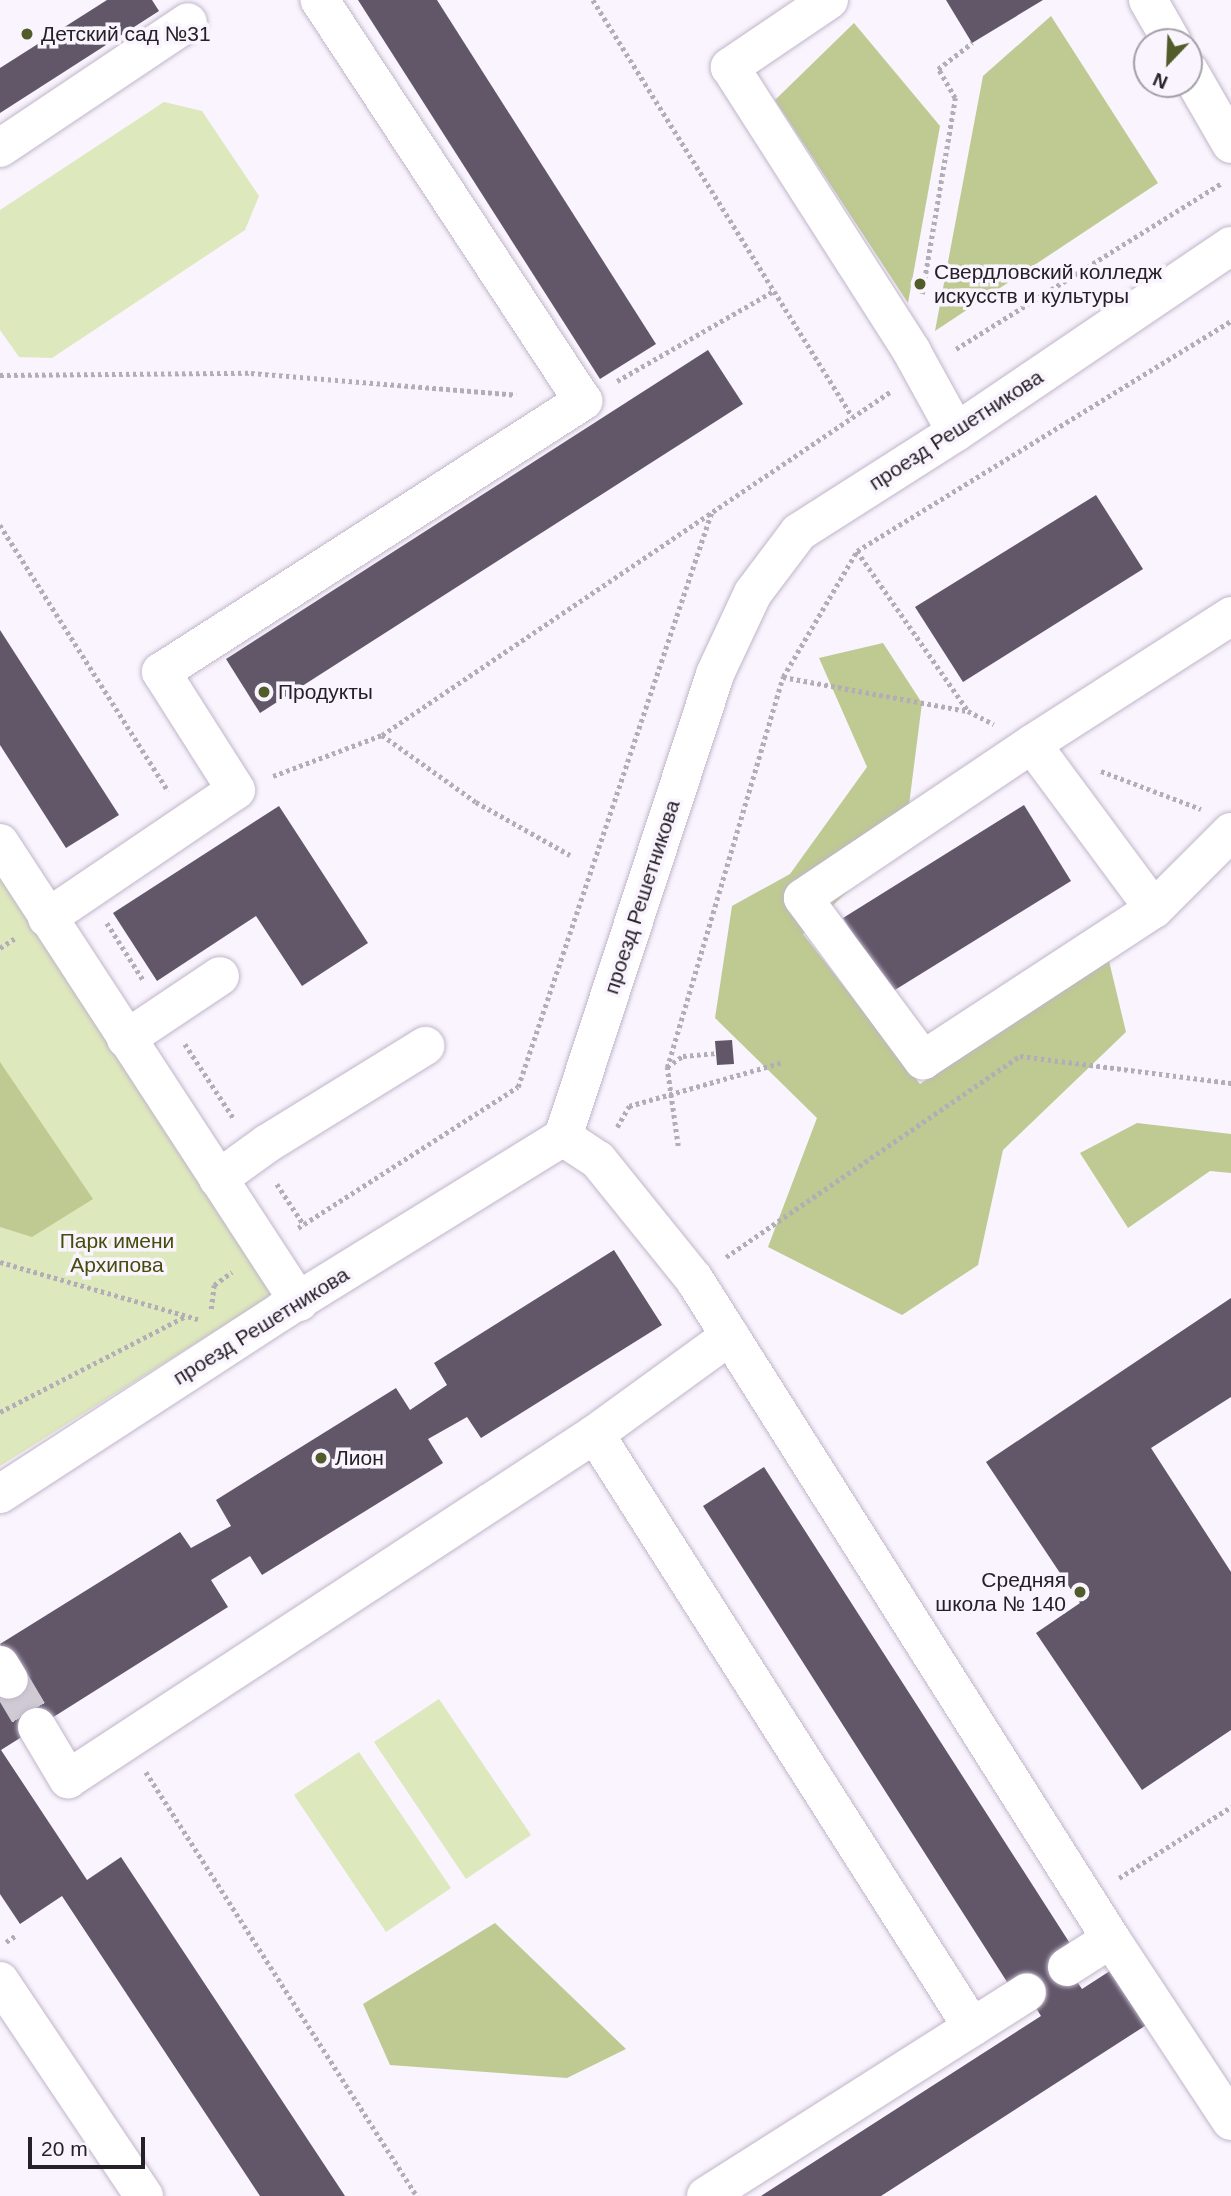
<!DOCTYPE html>
<meta charset="utf-8">
<style>
body{margin:0}
#map{position:relative;width:1231px;height:2196px;overflow:hidden;background:#f9f4fd;font-family:Arial,sans-serif}
div>[style]{position:absolute}
[style*='--x']{left:calc(var(--x)*1px);top:calc(var(--y)*1px);width:calc(var(--w)*1px);rotate:calc(var(--a)*1deg)}
.green>*{inset:0;background:#dee8bd}
.forest>*{inset:0;background:#beca91}
.building>*{inset:0;background:#615769}
.minor-tunnel>*{height:38px;margin-top:-19px;transform-origin:0;background:repeating-linear-gradient(90deg,#cfcad3 0 38px,transparent 0 57px)}
.path>*{height:4.5px;margin-top:-2.25px;transform-origin:0;background:repeating-linear-gradient(90deg,#b2adb6 0 3.5px,transparent 0 7px)}
.roads{filter:drop-shadow(0 0 2px #c1b5ca) drop-shadow(0 0 2px #c1b5ca)}
.minor>*{height:38px;margin:-19px;padding:0 19px;transform-origin:19px;border-radius:19px;background:#fff}
.dots>*{width:19px;height:19px;translate:-50% -50%;box-sizing:border-box;border:4px solid #f9f4fd;border-radius:50%}
span{translate:-50% -50%;white-space:nowrap;text-align:center;line-height:1.15;-webkit-text-stroke:7px #f9f4fd;paint-order:stroke}
.poi-label{font-size:21px;color:#262129}
.left{translate:0 -50%;text-align:left}
.right{translate:-100% -50%;text-align:right}
.street-label{font-size:21px;color:#262129}
.park-label{font-size:21px;color:#444d0c}
.north{position:absolute;left:1133px;top:28px;width:70px;height:70px;box-sizing:border-box;background:#f9f4fd;border:2px solid #a5a0a8;border-radius:50%;rotate:203deg;font-size:19px;font-weight:700;line-height:28px;text-align:center;color:#262129}
.north::after{content:'';display:block;margin:auto;width:24px;height:32px;background:#525b2a;clip-path:polygon(50% 0,100% 100%,50% 72%,0 100%)}
.scale{position:absolute;left:28px;top:2137px;width:117px;height:32px;box-sizing:border-box;border:4px solid #262129;border-top:0;padding-left:9px;font-size:21px;line-height:24px;white-space:nowrap;color:#262129;-webkit-text-stroke:5px #f9f4fd;paint-order:stroke}
</style>
<div id="map">
<div class="green">
<div style="clip-path:polygon(164px 102px,202px 111px,259px 196px,245px 230px,52px 358px,19px 357px,0 330px,0 210px)"></div>
<div style="clip-path:polygon(0 855px,277px 1292px,0 1466px)"></div>
<div style="clip-path:polygon(439px 1699px,531px 1835px,466px 1879px,374px 1742px)"></div>
<div style="clip-path:polygon(359px 1752px,451px 1888px,386px 1932px,294px 1795px)"></div>
</div>
<div class="forest">
<div style="clip-path:polygon(1051px 16px,1158px 183px,935px 331px,983px 76px)"></div>
<div style="clip-path:polygon(854px 23px,940px 126px,908px 303px,775px 100px)"></div>
<div style="clip-path:polygon(883px 643px,922px 703px,905px 836px,803px 934px,920px 1084px,1109px 961px,1126px 1032px,1003px 1150px,978px 1265px,902px 1315px,768px 1247px,817px 1118px,715px 1018px,732px 906px,790px 874px,867px 767px,819px 658px)"></div>
<div style="clip-path:polygon(0 1062px,93px 1199px,32px 1237px,0 1227px)"></div>
<div style="clip-path:polygon(1137px 1123px,1231px 1134px,1231px 1173px,1210px 1171px,1128px 1228px,1080px 1153px)"></div>
<div style="clip-path:polygon(495px 1923px,626px 2049px,567px 2078px,390px 2065px,363px 2004px)"></div>
</div>
<div class="building">
<div style="clip-path:polygon(107px 0,152px 0,159px 11px,0 113px,0 68px)"></div>
<div style="clip-path:polygon(358px 0,437px 0,656px 344px,600px 379px)"></div>
<div style="clip-path:polygon(946px 0,1043px 0,972px 43px)"></div>
<div style="clip-path:polygon(708px 350px,743px 404px,260px 713px,226px 659px)"></div>
<div style="clip-path:polygon(1096px 495px,1143px 569px,963px 682px,915px 607px)"></div>
<div style="clip-path:polygon(0 630px,119px 815px,66px 848px,0 745px)"></div>
<div style="clip-path:polygon(1024px 805px,1071px 881px,890px 993px,843px 918px)"></div>
<div style="clip-path:polygon(279px 806px,368px 943px,302px 986px,256px 916px,157px 981px,113px 913px)"></div>
<div style="clip-path:polygon(732px 1040px,734px 1064px,717px 1065px,715px 1041px)"></div>
<div style="clip-path:polygon(614px 1250px,662px 1325px,481px 1438px,467px 1417px,428px 1439px,443px 1463px,262px 1575px,250px 1556px,211px 1580px,228px 1607px,1px 1750px,87px 1880px,121px 1857px,345px 2196px,260px 2196px,62px 1896px,20px 1924px,0 1894px,0 1686px,18px 1675px,0 1644px,180px 1532px,191px 1548px,231px 1526px,216px 1500px,396px 1388px,410px 1410px,447px 1385px,434px 1363px)"></div>
<div style="clip-path:polygon(1231px 1298px,1231px 1397px,1151px 1448px,1231px 1572px,1231px 1730px,1142px 1790px,1036px 1633px,1080px 1603px,986px 1462px)"></div>
<div style="clip-path:polygon(764px 1467px,1071px 1945px,1058px 1953px,1082px 1989px,1116px 1967px,1151px 2022px,881px 2196px,761px 2196px,1041px 2016px,1018px 1979px,1009px 1985px,703px 1506px)"></div>
</div>
<div class="minor-tunnel">
<div style="--x:9;--y:1680;--w:55;--a:59.2"></div>
</div>
<div class="path">
<div style="--x:593;--y:0;--w:491;--a:58.1"></div>
<div style="--x:922;--y:294;--w:199;--a:-80.4"></div>
<div style="--x:955;--y:98;--w:34;--a:-120"></div>
<div style="--x:938;--y:69;--w:43;--a:-37.4"></div>
<div style="--x:956;--y:349;--w:314;--a:-32"></div>
<div style="--x:0;--y:375;--w:251;--a:-0.5"></div>
<div style="--x:251;--y:373;--w:266;--a:4.7"></div>
<div style="--x:617;--y:381;--w:182;--a:-29.9"></div>
<div style="--x:0;--y:525;--w:315;--a:57.7"></div>
<div style="--x:857;--y:551;--w:195;--a:55.2"></div>
<div style="--x:968;--y:711;--w:29;--a:27"></div>
<div style="--x:783;--y:677;--w:187;--a:10.5"></div>
<div style="--x:382;--y:735;--w:115;--a:35.5"></div>
<div style="--x:476;--y:802;--w:108;--a:29.4"></div>
<div style="--x:1101;--y:771;--w:107;--a:20.8"></div>
<div style="--x:273;--y:776;--w:116;--a:-20.6"></div>
<div style="--x:382;--y:735;--w:613;--a:-34.03"></div>
<div style="--x:107;--y:923;--w:69;--a:57.5"></div>
<div style="--x:0;--y:948;--w:17;--a:-33"></div>
<div style="--x:185;--y:1044;--w:90;--a:56.8"></div>
<div style="--x:667;--y:1067;--w:19;--a:-35"></div>
<div style="--x:683;--y:1056;--w:33;--a:-5"></div>
<div style="--x:617;--y:1127;--w:24;--a:-60"></div>
<div style="--x:629;--y:1106;--w:160;--a:-15.9"></div>
<div style="--x:678;--y:1146;--w:79;--a:-98"></div>
<div style="--x:667;--y:1068;--w:408;--a:-73.5"></div>
<div style="--x:783;--y:677;--w:146;--a:-59.6"></div>
<div style="--x:857;--y:551;--w:439;--a:-31.6"></div>
<div style="--x:277;--y:1184;--w:49;--a:56.6"></div>
<div style="--x:298;--y:1228;--w:261;--a:-32.7"></div>
<div style="--x:518;--y:1087;--w:608;--a:-71.39"></div>
<div style="--x:726;--y:1257;--w:356;--a:-34.4"></div>
<div style="--x:1020;--y:1056;--w:213;--a:7.3"></div>
<div style="--x:0;--y:1262;--w:206;--a:16.1"></div>
<div style="--x:211;--y:1309;--w:24;--a:-83"></div>
<div style="--x:214;--y:1285;--w:22;--a:-36"></div>
<div style="--x:0;--y:1412;--w:209;--a:-27.3"></div>
<div style="--x:146;--y:1772;--w:503;--a:57.42"></div>
<div style="--x:1119;--y:1878;--w:133;--a:-32.4"></div>
<div style="--x:6;--y:1942;--w:11;--a:-34"></div>
</div>
<div class="roads">
<div class="minor">
<div style="--x:829;--y:0;--w:120;--a:145.9"></div>
<div style="--x:730;--y:67;--w:338;--a:57.4"></div>
<div style="--x:912;--y:352;--w:91;--a:61.2"></div>
<div style="--x:1148;--y:0;--w:48;--a:60.3"></div>
<div style="--x:1189;--y:71;--w:84;--a:60.1"></div>
<div style="--x:0;--y:148;--w:226;--a:-33.8"></div>
<div style="--x:1032;--y:744;--w:276;--a:146.1"></div>
<div style="--x:803;--y:898;--w:202;--a:53.5"></div>
<div style="--x:923;--y:1060;--w:276;--a:-33.2"></div>
<div style="--x:1154;--y:909;--w:109;--a:-45"></div>
<div style="--x:0;--y:843;--w:548;--a:56.92"></div>
<div style="--x:1154;--y:909;--w:205;--a:-126.5"></div>
<div style="--x:1032;--y:744;--w:237;--a:-32.7"></div>
<div style="--x:47;--y:918;--w:228;--a:-34.1"></div>
<div style="--x:236;--y:790;--w:140;--a:-122.4"></div>
<div style="--x:161;--y:672;--w:502;--a:-32.71"></div>
<div style="--x:583;--y:401;--w:480;--a:-123.3"></div>
<div style="--x:126;--y:1039;--w:113;--a:-33.8"></div>
<div style="--x:563;--y:1137;--w:42;--a:33.3"></div>
<div style="--x:598;--y:1160;--w:153;--a:51.1"></div>
<div style="--x:694;--y:1279;--w:781;--a:57.71"></div>
<div style="--x:1111;--y:1939;--w:218;--a:56.6"></div>
<div style="--x:218;--y:1179;--w:62;--a:-35.8"></div>
<div style="--x:268;--y:1143;--w:185;--a:-31.7"></div>
<div style="--x:595;--y:1434;--w:167;--a:-36"></div>
<div style="--x:0;--y:1494;--w:338;--a:-33"></div>
<div style="--x:283;--y:1310;--w:329;--a:-31.7"></div>
<div style="--x:563;--y:1137;--w:487;--a:-71.8"></div>
<div style="--x:715;--y:674;--w:89;--a:-64.9"></div>
<div style="--x:753;--y:593;--w:76;--a:-53"></div>
<div style="--x:799;--y:532;--w:186;--a:-32.5"></div>
<div style="--x:956;--y:432;--w:332;--a:-34.1"></div>
<div style="--x:0;--y:1665;--w:17;--a:59"></div>
<div style="--x:37;--y:1727;--w:61;--a:59.2"></div>
<div style="--x:68;--y:1779;--w:630;--a:-33.21"></div>
<div style="--x:595;--y:1434;--w:703;--a:57.55"></div>
<div style="--x:1067;--y:1967;--w:52;--a:-32.5"></div>
<div style="--x:0;--y:1981;--w:259;--a:56.2"></div>
<div style="--x:706;--y:2196;--w:380;--a:-32.4"></div>
</div>
</div>
<div class="dots">
<div style="left:27px;top:34px;background:#525b2a"></div>
<div style="left:920px;top:284px;background:#525b2a"></div>
<div style="left:264px;top:692px;background:#525b2a"></div>
<div style="left:321px;top:1458px;background:#525b2a"></div>
<div style="left:1080px;top:1592px;background:#525b2a"></div>
</div>
<div class="poi-label">
<span class="left" style="left:41px;top:34px">Детский сад №31</span>
<span class="left" style="left:934px;top:284px">Свердловский колледж<br>искусств и культуры</span>
<span class="left" style="left:278px;top:692px">Продукты</span>
<span class="left" style="left:335px;top:1458px">Лион</span>
<span class="right" style="left:1066px;top:1592px">Средняя<br>школа № 140</span>
</div>
<div class="street-label">
<span style="left:956px;top:430px;rotate:-33deg">проезд Решетникова</span>
<span style="left:642px;top:897px;rotate:-72deg">проезд Решетникова</span>
<span style="left:261px;top:1326px;rotate:-32deg">проезд Решетникова</span>
</div>
<div class="park-label">
<span style="left:117px;top:1253px">Парк имени<br>Архипова</span>
</div>
<div class="north">N</div>
<div class="scale">20 m</div>
</div>
